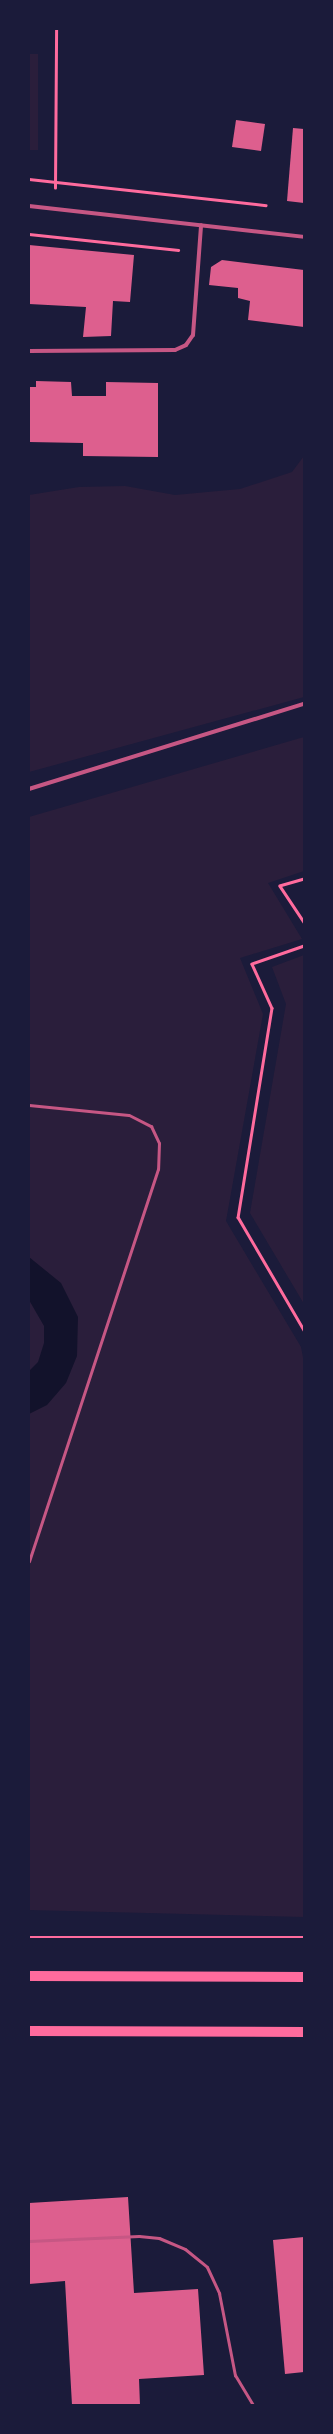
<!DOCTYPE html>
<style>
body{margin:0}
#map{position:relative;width:333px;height:2434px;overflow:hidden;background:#1b1b3a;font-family:Ubuntu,sans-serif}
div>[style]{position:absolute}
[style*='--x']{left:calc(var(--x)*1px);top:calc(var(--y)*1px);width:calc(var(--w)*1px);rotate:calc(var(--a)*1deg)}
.green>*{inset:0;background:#2a1e3b}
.water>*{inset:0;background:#12122b}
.building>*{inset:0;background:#dd5f8e}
.path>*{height:2.5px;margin:-1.25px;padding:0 1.25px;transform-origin:1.25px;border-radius:1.25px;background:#ff6b9d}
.service>*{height:3px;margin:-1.5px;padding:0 1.5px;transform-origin:1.5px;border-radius:1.5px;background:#c65784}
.pedestrian>*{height:3.5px;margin:-1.75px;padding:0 1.75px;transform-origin:1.75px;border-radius:1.75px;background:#c65784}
.minor>*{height:4px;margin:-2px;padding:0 2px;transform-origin:2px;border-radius:2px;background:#c65784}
.primary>*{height:10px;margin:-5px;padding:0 5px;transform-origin:5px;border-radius:5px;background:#ff6b9d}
span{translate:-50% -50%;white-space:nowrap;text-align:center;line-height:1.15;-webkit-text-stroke:3px #1b1b3a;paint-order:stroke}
.frame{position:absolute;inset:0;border:30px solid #1b1b3a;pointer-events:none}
</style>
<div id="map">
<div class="green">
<div style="clip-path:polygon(29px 54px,38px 54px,38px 150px,29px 150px)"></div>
<div style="clip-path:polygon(304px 456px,304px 697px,29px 772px,29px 495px,79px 487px,125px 486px,175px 495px,240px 489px,292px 472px)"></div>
<div style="clip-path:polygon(304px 737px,304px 871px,268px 883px,302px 939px,240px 958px,263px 1014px,226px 1221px,301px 1347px,304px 1363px,304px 1917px,29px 1910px,29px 817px)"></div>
<div style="clip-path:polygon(304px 955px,304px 1304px,250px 1213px,286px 1004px,272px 967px)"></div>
</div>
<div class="water">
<div style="clip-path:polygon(29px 1257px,61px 1283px,78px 1317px,77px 1356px,66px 1383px,47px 1405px,29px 1414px,29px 1371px,38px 1362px,44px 1343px,44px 1326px,29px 1300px)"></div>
</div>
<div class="building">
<div style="clip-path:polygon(236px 120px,265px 124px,261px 151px,232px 147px)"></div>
<div style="clip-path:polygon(293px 128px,304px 129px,304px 203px,287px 201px)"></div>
<div style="clip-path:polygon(29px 245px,134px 255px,130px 302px,113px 301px,111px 336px,83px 337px,86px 307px,29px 304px)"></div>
<div style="clip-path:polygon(222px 260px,304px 270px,304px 327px,248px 320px,250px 301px,238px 298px,238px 288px,209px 285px,211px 267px)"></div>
<div style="clip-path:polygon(36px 381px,71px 382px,72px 396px,106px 396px,106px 382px,158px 383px,158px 457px,83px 456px,83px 443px,29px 442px,29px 387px,36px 387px)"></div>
<div style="clip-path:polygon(128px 2197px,134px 2293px,198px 2289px,204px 2375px,139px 2379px,140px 2405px,72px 2405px,65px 2281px,29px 2284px,29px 2203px)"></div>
<div style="clip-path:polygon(304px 2237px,304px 2372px,285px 2374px,273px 2240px)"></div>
</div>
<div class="path">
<div style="--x:29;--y:179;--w:238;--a:6.3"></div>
<div style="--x:55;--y:188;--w:159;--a:-89.6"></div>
<div style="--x:29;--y:234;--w:150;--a:6.1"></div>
<div style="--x:304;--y:879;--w:25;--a:164"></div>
<div style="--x:280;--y:886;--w:43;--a:56.3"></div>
<div style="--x:304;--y:946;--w:55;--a:160.9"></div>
<div style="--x:252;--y:964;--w:48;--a:65.6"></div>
<div style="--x:272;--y:1008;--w:212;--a:99.2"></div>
<div style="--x:238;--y:1217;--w:131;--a:59.7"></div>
<div style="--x:29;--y:1937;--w:275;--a:0"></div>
</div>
<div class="service">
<div style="--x:29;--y:1105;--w:100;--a:5.7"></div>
<div style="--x:129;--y:1115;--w:25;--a:27"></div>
<div style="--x:151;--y:1126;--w:19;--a:65"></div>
<div style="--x:159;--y:1143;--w:26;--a:92"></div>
<div style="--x:158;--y:1169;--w:413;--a:108.2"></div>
<div style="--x:29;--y:2241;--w:110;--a:-2.6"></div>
<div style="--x:139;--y:2236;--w:20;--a:6"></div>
<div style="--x:159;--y:2238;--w:28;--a:23"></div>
<div style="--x:185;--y:2249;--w:28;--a:39"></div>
<div style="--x:207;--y:2267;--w:29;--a:65"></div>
<div style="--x:219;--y:2293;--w:84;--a:79"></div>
<div style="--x:235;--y:2375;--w:35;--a:59"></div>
</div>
<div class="pedestrian">
<div style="--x:29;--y:789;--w:288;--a:-17.2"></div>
</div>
<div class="minor">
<div style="--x:29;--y:206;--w:277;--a:6.4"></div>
<div style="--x:29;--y:351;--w:146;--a:-0.4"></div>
<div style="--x:175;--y:350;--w:12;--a:-24"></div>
<div style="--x:186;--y:345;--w:12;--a:-55"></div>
<div style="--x:193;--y:335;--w:110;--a:-85.8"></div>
</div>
<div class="primary">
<div style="--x:29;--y:1976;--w:275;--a:0.2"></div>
<div style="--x:29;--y:2031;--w:275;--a:0.2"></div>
</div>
<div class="frame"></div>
</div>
